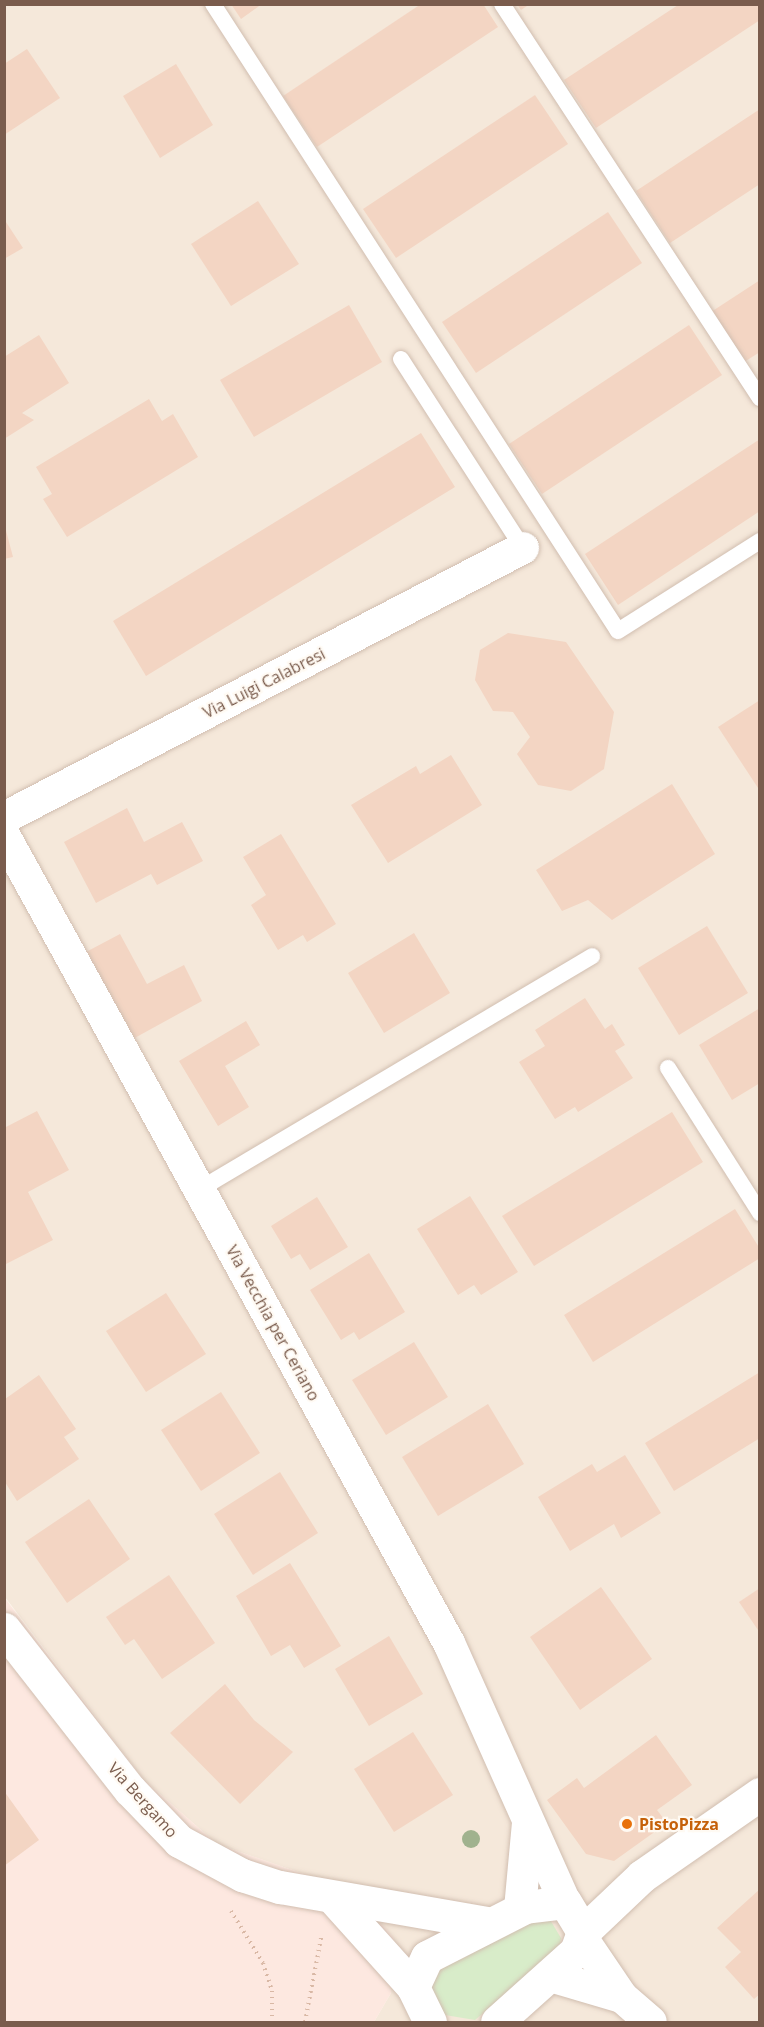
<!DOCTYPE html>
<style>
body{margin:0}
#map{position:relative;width:764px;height:2027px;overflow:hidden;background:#fdf6ec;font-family:"Open Sans",sans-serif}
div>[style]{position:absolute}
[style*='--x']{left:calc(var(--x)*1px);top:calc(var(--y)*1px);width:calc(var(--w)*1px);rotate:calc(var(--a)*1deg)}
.residential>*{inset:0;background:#f5e8da}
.commercial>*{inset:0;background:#fde8e0}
.green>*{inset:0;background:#d8ecc9}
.building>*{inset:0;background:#f3d5c3}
.path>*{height:4px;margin-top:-2px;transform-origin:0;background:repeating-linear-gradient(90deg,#d9b8a5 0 1.5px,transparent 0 6px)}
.roads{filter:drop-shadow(0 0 2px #d1beb0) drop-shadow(0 0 2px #d1beb0)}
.service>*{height:16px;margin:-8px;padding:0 8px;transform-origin:8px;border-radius:8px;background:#fff}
.minor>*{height:32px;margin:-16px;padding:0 16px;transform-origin:16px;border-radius:16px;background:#fff}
.tertiary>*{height:33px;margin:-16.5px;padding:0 16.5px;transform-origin:16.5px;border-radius:16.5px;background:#fff}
.trees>*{width:18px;height:18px;margin:-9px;border-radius:50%;background:#a0b28e}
.dots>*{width:16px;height:16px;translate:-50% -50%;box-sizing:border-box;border:3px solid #fffaf3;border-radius:50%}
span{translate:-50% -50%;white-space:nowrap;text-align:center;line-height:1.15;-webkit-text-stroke:4.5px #fffaf3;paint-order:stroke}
.street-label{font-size:16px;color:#7a5c4d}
.food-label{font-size:16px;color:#c56008;font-weight:700}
.left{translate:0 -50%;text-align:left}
.frame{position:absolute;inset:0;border:6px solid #7a5c4d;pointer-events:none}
</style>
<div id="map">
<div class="residential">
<div style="clip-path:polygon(5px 5px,759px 5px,759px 2022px,374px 2022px,391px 1993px,327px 1882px,217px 1844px,143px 1779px,5px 1597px)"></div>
</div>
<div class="commercial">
<div style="clip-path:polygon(4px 1597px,143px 1779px,217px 1844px,327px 1882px,370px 1910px,394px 1938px,391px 1993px,374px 2022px,5px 2022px)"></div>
</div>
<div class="green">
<div style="clip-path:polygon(518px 1918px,549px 1918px,561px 1938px,559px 1950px,475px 2020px,445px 2015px,428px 1993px,432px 1968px)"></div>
</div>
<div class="building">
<div style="clip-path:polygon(231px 4px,262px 4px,241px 19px)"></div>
<div style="clip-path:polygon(421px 4px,483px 4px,498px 27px,317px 147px,283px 96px)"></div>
<div style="clip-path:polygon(517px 4px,530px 4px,521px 10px)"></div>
<div style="clip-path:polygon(678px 5px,760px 5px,760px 20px,596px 128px,564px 80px)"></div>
<div style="clip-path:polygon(27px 49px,60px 98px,4px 135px,4px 64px)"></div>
<div style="clip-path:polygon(176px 64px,213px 125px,160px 158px,123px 96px)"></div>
<div style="clip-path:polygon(535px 95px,568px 144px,396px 258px,363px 209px)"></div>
<div style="clip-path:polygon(760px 109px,760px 184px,670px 243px,636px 191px)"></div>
<div style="clip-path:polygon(258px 201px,299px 264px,231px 306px,191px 244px)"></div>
<div style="clip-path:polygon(608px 212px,642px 263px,476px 373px,442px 322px)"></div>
<div style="clip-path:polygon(4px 219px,23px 248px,4px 259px)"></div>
<div style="clip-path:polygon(760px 280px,760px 352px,744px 362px,711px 312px)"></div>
<div style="clip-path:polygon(349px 305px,382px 362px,254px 437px,220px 380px)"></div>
<div style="clip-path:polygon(689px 325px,722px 375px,542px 494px,509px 444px)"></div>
<div style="clip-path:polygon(39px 335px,69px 383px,22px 413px,34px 420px,4px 439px,4px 357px)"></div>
<div style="clip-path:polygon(149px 399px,162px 421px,173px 414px,198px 457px,67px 537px,43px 499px,52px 494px,36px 467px)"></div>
<div style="clip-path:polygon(421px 433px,455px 487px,146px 676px,113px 621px)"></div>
<div style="clip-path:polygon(760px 439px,760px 511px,618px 605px,585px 554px)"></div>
<div style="clip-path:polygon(4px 523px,13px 557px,4px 559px)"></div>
<div style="clip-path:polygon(508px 633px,566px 642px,614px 712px,604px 769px,571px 791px,538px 785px,517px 754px,530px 737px,513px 712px,493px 711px,475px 680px,480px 650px)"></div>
<div style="clip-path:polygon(760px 700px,760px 791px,718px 727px)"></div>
<div style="clip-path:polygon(451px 755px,482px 805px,388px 863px,351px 805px,416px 766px,420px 774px)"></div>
<div style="clip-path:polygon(672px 784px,715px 854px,612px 920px,588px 900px,562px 911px,536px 870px)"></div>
<div style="clip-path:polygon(127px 808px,144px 842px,182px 822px,203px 861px,157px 885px,151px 874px,96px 903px,64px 842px)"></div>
<div style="clip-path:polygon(281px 834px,336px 924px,307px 942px,303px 935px,278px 950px,251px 905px,266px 895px,243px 857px)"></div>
<div style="clip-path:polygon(707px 926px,748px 993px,679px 1035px,638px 968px)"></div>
<div style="clip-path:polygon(414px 933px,450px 993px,384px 1033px,348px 973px)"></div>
<div style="clip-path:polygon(120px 934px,147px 984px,184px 965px,202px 1001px,131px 1040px,86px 952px)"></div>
<div style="clip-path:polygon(585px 998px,605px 1029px,612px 1024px,625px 1045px,615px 1051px,633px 1078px,578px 1112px,575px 1107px,555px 1119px,519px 1062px,545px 1046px,535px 1030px)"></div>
<div style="clip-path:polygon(760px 1008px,760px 1083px,732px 1100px,699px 1045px)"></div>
<div style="clip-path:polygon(246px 1021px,260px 1045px,225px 1066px,249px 1107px,218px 1126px,179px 1061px)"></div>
<div style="clip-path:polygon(37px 1111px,69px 1170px,28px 1192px,53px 1240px,4px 1265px,4px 1128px)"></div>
<div style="clip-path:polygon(672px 1112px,703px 1162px,534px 1266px,502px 1216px)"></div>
<div style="clip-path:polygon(470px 1196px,518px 1272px,481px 1295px,474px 1285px,458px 1295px,417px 1229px)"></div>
<div style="clip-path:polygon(317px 1197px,348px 1247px,310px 1270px,300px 1254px,291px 1259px,271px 1226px)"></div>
<div style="clip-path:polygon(735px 1209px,760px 1249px,760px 1258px,593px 1362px,564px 1315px)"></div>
<div style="clip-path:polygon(369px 1253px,405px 1312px,359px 1340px,354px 1332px,341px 1340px,310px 1290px)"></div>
<div style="clip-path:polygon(166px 1293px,206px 1354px,146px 1392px,106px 1331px)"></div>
<div style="clip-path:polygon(414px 1342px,448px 1397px,386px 1435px,352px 1380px)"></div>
<div style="clip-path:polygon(760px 1372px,760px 1438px,674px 1491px,645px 1443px)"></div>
<div style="clip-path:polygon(39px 1375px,76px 1429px,64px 1437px,79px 1459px,17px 1501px,5px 1482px,5px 1399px)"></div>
<div style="clip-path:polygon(221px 1392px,260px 1453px,201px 1491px,161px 1430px)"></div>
<div style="clip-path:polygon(488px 1404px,524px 1464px,438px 1516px,402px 1457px)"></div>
<div style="clip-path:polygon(625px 1455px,661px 1513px,621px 1538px,614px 1524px,570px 1551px,538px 1497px,592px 1464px,597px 1472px)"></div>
<div style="clip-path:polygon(280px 1472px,318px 1533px,253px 1575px,214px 1514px)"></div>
<div style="clip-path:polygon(89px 1499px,130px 1559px,67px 1603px,25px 1542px)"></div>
<div style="clip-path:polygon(290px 1563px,341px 1646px,304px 1668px,290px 1645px,271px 1656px,236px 1596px)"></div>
<div style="clip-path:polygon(169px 1575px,215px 1643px,162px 1679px,134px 1639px,125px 1645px,106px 1617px)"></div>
<div style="clip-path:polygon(601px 1587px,652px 1659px,580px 1710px,530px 1637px)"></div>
<div style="clip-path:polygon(760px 1588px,760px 1633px,739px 1602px)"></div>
<div style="clip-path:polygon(389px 1636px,423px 1694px,369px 1726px,335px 1669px)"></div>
<div style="clip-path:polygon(225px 1684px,254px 1720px,293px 1752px,240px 1804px,170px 1733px)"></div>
<div style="clip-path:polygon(413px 1732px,453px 1795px,394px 1832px,354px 1769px)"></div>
<div style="clip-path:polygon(656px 1735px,692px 1785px,657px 1810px,667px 1823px,614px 1861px,586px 1854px,547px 1800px,577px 1778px,584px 1788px)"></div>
<div style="clip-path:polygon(4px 1791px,39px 1840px,4px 1866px)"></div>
<div style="clip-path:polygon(760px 1889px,760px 1994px,754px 1999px,725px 1967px,741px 1952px,717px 1928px)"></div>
</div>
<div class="path">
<div style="--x:231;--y:1911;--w:61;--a:58.4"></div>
<div style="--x:263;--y:1963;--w:29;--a:72"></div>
<div style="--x:272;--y:1991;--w:31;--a:90"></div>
<div style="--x:305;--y:2022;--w:86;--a:-79.2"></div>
</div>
<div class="roads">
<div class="service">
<div style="--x:213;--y:4;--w:746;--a:57.14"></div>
<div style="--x:618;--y:631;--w:168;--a:-32.4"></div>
<div style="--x:502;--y:4;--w:471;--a:56.8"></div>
<div style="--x:401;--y:359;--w:225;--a:57.2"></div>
<div style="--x:668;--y:1068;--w:172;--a:57.6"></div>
<div style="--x:200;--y:1189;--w:456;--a:-30.7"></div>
</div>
<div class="minor">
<div style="--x:4;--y:818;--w:585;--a:-27.48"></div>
<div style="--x:4;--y:835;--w:922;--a:61.16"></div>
<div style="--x:449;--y:1643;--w:284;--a:65.9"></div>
<div style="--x:520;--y:1909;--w:87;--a:-84.7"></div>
<div style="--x:582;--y:1938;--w:71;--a:55.9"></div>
<div style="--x:622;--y:1997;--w:38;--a:41"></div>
<div style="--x:550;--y:1976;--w:75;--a:16.3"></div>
</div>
<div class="tertiary">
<div style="--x:4;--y:1629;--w:204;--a:52"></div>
<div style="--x:130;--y:1790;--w:71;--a:46.1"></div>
<div style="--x:179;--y:1841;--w:72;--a:28.4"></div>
<div style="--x:242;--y:1875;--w:40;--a:18"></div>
<div style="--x:280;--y:1887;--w:210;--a:9.9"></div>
<div style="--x:333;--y:1898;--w:120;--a:48"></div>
<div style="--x:583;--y:1932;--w:81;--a:-43.5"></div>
<div style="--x:642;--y:1876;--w:144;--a:-34.8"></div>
<div style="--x:430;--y:2022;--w:39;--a:-116"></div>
<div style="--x:413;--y:1987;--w:33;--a:-65"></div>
<div style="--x:427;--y:1957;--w:110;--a:-27"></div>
<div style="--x:525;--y:1907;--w:40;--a:-7.1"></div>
<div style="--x:565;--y:1902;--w:35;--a:59"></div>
<div style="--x:583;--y:1932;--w:20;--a:110"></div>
<div style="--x:576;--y:1951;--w:106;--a:138.1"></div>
</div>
</div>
<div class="trees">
<div style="left:471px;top:1839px"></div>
</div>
<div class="dots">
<div style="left:627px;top:1824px;background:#e8710a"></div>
</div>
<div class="street-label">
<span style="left:264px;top:683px;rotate:-27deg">Via Luigi Calabresi</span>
<span style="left:273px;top:1323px;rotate:61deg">Via Vecchia per Ceriano</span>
<span style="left:143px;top:1800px;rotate:48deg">Via Bergamo</span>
</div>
<div class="food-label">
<span class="left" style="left:639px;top:1824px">PistoPizza</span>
</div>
<div class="frame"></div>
</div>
